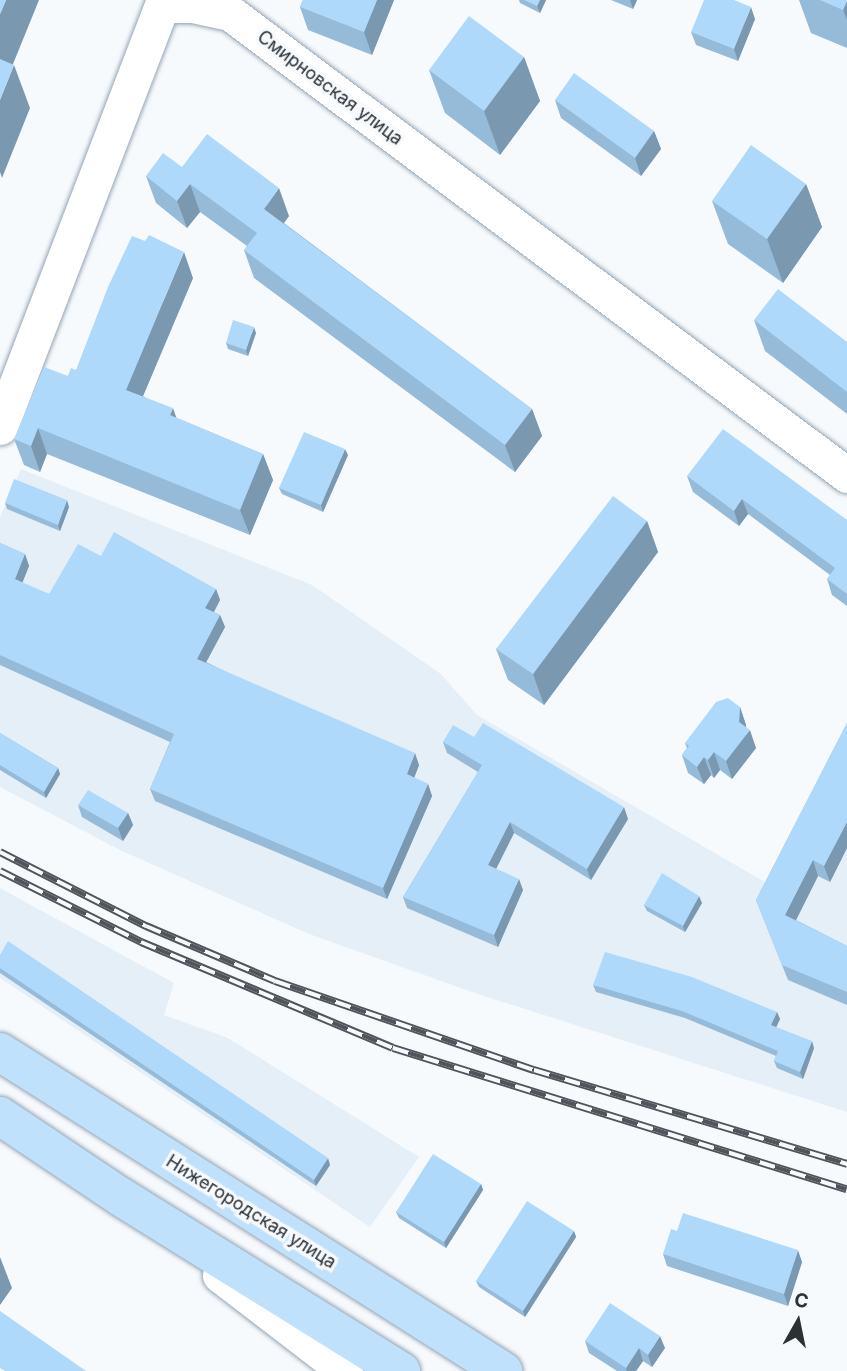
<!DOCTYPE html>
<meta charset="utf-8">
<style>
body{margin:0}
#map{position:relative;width:847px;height:1371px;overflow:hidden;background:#f7fafd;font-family:Inter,sans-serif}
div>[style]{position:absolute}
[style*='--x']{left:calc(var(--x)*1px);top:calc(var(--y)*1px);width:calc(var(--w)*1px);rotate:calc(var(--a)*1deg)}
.built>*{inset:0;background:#e5eff7}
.roads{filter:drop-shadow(0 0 2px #94a5b4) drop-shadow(0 0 2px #94a5b4)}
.minor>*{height:35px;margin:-17.5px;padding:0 17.5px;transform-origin:17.5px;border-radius:17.5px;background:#fff}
.major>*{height:38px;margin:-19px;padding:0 19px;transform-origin:19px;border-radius:19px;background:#c0e1fb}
.rail>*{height:8px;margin-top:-4px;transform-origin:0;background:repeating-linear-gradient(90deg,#f7fafd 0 16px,#4f555b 0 32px);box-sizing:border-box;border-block:2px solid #4f555b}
.wall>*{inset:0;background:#96bbd8}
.shaded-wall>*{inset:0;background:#7a98b0}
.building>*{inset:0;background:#aed9fb}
span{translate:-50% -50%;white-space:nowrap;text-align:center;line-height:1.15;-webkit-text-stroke:7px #f7fafd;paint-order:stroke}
.street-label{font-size:18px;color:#2a3137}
.north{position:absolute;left:763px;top:1287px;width:70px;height:70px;-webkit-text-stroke:5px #f7fafd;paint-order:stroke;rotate:9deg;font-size:19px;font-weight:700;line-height:28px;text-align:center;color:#2a3137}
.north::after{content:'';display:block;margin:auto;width:24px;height:32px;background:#2a3137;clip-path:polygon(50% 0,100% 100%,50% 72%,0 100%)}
</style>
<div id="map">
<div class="built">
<div style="clip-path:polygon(21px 469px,312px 585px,441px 674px,477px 715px,775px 888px,847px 750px,847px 1112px,472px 992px,309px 934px,120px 850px,0 787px,0 517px)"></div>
<div style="clip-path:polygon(0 888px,174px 983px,164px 1015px,228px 1038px,419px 1157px,370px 1227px,0 978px)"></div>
</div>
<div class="roads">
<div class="minor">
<div style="--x:163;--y:5;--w:29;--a:0"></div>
<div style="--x:192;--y:5;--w:39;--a:12"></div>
<div style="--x:230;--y:13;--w:771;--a:36.83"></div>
<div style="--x:0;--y:427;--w:457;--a:-69"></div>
<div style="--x:220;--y:1275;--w:158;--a:37.5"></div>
</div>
<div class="major">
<div style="--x:0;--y:1052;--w:596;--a:32.38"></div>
<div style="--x:0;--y:1116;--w:146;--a:33.8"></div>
<div style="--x:121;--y:1197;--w:330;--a:31.9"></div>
</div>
</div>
<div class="rail">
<div style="--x:0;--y:852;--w:164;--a:26.9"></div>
<div style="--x:146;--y:926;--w:140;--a:23.1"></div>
<div style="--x:275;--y:981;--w:274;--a:19"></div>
<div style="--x:534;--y:1070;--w:327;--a:16.7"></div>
<div style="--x:0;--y:871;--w:158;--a:26.7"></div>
<div style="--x:141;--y:942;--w:273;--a:22.8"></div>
<div style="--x:393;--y:1048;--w:475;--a:17.3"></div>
</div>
<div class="wall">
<div style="clip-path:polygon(303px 0,394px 0,372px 55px,308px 30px,300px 7px)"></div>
<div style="clip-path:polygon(519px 0,546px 0,540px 13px,520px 3px)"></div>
<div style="clip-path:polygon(611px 0,637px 0,633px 9px)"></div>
<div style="clip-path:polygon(799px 0,847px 0,847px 48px,811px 33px)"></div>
<div style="clip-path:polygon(755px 19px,738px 61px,696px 45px,691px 32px)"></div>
<div style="clip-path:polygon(524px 57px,540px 101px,500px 155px,445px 113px,429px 70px)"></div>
<div style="clip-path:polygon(555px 100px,654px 131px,661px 149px,641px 176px,561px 118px)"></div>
<div style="clip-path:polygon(182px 167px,289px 216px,284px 223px,532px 409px,542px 436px,515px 472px,254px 278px,244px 250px,247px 246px,200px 212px,187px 228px,156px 203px,146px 176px)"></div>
<div style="clip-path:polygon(806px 184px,822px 227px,783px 283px,728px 244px,712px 201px)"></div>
<div style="clip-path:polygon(193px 278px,143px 396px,177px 418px,263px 454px,273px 480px,250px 535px,47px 454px,40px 472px,24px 465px,14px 439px,68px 376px,76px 370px)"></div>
<div style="clip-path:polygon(754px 320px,847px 342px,847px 414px,765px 351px)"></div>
<div style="clip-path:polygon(256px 333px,248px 356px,228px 349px,226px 343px)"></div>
<div style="clip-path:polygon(348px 455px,323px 512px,282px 494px,279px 488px)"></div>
<div style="clip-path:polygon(687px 476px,847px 520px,847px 606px,832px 595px,827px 579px,830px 575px,748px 514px,739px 526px,693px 492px)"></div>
<div style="clip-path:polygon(5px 503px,69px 507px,60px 531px,7px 509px)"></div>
<div style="clip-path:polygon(647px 521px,658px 552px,544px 705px,508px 680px,496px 649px)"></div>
<div style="clip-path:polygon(0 543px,25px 554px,29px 566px,22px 583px,49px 594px,101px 556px,216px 589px,220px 600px,214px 612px,220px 615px,225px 627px,206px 662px,419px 765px,414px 778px,428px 784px,432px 796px,387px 899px,155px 801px,150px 789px,170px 742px,0 665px)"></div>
<div style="clip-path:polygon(740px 707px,746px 725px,746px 727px,756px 748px,732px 779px,720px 770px,714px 778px,711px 775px,704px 784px,688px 773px,682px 755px,687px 748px,685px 743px)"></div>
<div style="clip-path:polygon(847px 723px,847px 848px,830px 882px,818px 876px,796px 920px,847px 946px,847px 1005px,788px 980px,756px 900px)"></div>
<div style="clip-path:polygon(0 733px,58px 768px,60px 774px,46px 798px,0 770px)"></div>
<div style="clip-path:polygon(474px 737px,628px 819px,591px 880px,514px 833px,496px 869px,523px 890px,498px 947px,407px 908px,403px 897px,478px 772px,447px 753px,443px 742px)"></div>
<div style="clip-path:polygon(78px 805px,128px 813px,133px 825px,123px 841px,82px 817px)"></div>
<div style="clip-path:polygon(702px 903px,685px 932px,647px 911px,644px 905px)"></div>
<div style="clip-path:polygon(0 955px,330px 1165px,316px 1186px,0 973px)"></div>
<div style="clip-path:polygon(593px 985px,777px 1012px,780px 1019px,776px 1027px,814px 1048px,803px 1079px,777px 1068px,774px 1061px,776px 1056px,685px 1018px,596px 992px)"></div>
<div style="clip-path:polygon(481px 1184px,483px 1190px,446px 1248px,399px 1218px,396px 1212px)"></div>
<div style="clip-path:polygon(574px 1231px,576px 1237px,525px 1317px,479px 1287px,476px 1281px)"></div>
<div style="clip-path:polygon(663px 1254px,802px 1262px,788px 1306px,667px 1266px)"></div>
<div style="clip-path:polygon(585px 1341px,665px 1348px,652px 1367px,643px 1361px,636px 1371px,617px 1371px,589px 1353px)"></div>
</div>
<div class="shaded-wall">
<div style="clip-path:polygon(6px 0,39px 0,0 96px,0 14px)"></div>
<div style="clip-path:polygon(377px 0,394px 0,372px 55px,364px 32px)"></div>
<div style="clip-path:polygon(540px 0,546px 0,540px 13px,537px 6px)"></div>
<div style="clip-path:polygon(630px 0,637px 0,633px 9px)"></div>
<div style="clip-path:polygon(847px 1px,847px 20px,843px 10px)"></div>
<div style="clip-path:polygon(751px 7px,755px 19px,738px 61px,734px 49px)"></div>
<div style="clip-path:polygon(524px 57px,540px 101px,500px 155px,484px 111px)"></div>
<div style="clip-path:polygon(14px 65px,30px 108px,2px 178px,0 172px,0 100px)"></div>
<div style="clip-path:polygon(654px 131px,661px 149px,641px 176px,635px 158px)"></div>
<div style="clip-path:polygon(190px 184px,200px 212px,187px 228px,177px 201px)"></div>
<div style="clip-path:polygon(806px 184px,822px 227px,783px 283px,767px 239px)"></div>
<div style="clip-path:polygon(279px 188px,289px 216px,274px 236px,264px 209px)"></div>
<div style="clip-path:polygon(184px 252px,193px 278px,135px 415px,126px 390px)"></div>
<div style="clip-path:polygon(254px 327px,256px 333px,248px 356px,246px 350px)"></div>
<div style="clip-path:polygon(173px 408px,182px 434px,170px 415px)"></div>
<div style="clip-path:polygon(532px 409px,542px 436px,515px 472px,505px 445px)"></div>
<div style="clip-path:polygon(38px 428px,47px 454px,40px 472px,31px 446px)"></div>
<div style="clip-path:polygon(345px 449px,348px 455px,323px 512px,321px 505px)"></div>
<div style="clip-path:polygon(263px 454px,273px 480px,250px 535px,240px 510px)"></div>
<div style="clip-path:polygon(742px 499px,748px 514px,739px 526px,734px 511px)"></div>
<div style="clip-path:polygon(67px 500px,69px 507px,60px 531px,58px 525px)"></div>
<div style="clip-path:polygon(647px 521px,658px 552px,544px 705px,533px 674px)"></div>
<div style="clip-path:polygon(25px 554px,29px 566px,19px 591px,15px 579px)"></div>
<div style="clip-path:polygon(216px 589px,220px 600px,210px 619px,205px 608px)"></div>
<div style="clip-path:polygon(220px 615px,225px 627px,202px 670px,197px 659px)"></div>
<div style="clip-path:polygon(740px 707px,746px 725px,746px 735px,750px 730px,756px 748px,732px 779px,726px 761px,739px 722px)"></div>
<div style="clip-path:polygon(714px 752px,720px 770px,714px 778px,708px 760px)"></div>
<div style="clip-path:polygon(415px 753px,419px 765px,411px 786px,407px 774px)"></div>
<div style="clip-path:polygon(704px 757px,711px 775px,704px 784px,697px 767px)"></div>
<div style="clip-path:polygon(58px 768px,60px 774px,46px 798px,44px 792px)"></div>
<div style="clip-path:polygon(428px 784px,432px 796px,387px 899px,383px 888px)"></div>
<div style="clip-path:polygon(624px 807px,628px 819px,591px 880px,587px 869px)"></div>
<div style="clip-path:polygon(128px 813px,133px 825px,123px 841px,118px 828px)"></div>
<div style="clip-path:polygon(510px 822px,514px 833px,492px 877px,488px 865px)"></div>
<div style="clip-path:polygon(847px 822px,847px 848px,830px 882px,824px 866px)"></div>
<div style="clip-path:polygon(813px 860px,818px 876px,791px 930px,785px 915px)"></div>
<div style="clip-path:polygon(519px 879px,523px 890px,498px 947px,494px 935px)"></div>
<div style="clip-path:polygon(699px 896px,702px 903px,685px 932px,683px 926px)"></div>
<div style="clip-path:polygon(777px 1012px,780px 1019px,774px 1032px,771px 1025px)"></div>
<div style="clip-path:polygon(812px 1041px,814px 1048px,803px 1079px,800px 1072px)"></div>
<div style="clip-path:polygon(328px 1158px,330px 1165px,316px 1186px,314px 1180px)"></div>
<div style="clip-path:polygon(481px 1184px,483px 1190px,446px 1248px,444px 1242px)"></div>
<div style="clip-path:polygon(574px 1231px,576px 1237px,525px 1317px,523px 1311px)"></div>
<div style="clip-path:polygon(798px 1250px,802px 1262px,788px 1306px,784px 1294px)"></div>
<div style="clip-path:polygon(0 1257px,12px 1288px,0 1305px)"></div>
<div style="clip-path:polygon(660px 1336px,665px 1348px,652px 1367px,648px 1355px)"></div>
<div style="clip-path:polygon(639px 1348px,643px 1361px,636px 1371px,627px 1371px,626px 1368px)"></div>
</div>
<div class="building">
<div style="clip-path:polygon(0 0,6px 0,0 14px)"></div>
<div style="clip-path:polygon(303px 0,377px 0,364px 32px,300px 7px)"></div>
<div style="clip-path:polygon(524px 0,540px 0,537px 6px)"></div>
<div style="clip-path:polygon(704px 0,734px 0,751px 7px,734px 49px,691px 32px)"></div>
<div style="clip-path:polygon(820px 0,847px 0,847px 1px,843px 10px)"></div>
<div style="clip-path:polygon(469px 16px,524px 57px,484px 111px,429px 70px)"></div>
<div style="clip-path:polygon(0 59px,14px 65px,0 100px)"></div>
<div style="clip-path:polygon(574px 73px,654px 131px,635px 158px,555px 100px)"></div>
<div style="clip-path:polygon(207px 134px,279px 188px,264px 209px,532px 409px,505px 445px,244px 250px,257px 233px,190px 184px,177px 201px,146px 176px,163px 153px,182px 167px)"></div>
<div style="clip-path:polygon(751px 145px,806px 184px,767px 239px,712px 201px)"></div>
<div style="clip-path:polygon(149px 235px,184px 252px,126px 390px,173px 408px,170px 415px,263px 454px,240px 510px,38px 428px,31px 446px,14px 439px,44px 367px,68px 376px,71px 368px,76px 370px,108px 287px,132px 236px,145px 241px)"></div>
<div style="clip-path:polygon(778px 289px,847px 342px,847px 392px,754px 320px)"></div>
<div style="clip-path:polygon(233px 320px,254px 327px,246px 350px,226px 343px)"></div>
<div style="clip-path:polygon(723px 429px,847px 520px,847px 594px,827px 579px,835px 568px,742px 499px,734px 511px,687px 476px)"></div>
<div style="clip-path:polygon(304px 432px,345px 449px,321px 505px,279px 488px)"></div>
<div style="clip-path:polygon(14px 479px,67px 500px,58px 525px,5px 503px)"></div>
<div style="clip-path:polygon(613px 496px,647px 521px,533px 674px,496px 649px)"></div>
<div style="clip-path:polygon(114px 532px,216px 589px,205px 608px,220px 615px,197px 659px,415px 753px,407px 774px,428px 784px,383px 888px,150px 789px,174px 734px,0 655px,0 543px,25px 554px,15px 579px,49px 594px,78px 544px,101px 556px)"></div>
<div style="clip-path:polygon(728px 698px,740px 707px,739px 722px,750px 730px,726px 761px,714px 752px,708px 760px,704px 757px,697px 767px,682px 755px,689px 746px,685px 743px,716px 702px)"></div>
<div style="clip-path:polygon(483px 723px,624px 807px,587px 869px,510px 822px,488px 865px,519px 879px,494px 935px,403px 897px,482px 765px,443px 742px,453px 725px,474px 737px)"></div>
<div style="clip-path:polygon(847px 723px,847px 822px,824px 866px,813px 860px,785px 915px,847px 946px,847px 992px,782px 965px,756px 900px)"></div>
<div style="clip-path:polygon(0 733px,58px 768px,44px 792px,0 765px)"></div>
<div style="clip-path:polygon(88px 790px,128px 813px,118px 828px,78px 805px)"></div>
<div style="clip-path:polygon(662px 873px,699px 896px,683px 926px,644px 905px)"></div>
<div style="clip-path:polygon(8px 941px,328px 1158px,314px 1180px,0 968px,0 955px)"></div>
<div style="clip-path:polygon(605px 952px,692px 977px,777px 1012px,771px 1025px,812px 1041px,800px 1072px,774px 1061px,778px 1051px,682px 1011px,593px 985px)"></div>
<div style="clip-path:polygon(433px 1154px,481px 1184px,444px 1242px,396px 1212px)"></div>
<div style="clip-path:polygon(527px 1201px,574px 1231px,523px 1311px,476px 1281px)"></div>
<div style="clip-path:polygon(683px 1213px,798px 1250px,784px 1294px,663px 1254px,671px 1229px,677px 1231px)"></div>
<div style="clip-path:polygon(610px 1303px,660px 1336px,648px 1355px,639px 1348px,626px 1368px,585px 1341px)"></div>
<div style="clip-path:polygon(0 1311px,86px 1371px,5px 1371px,0 1368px)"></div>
</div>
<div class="street-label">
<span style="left:330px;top:88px;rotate:37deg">Смирновская улица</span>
<span style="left:251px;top:1212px;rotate:32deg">Нижегородская улица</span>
</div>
<div class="north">С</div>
</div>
